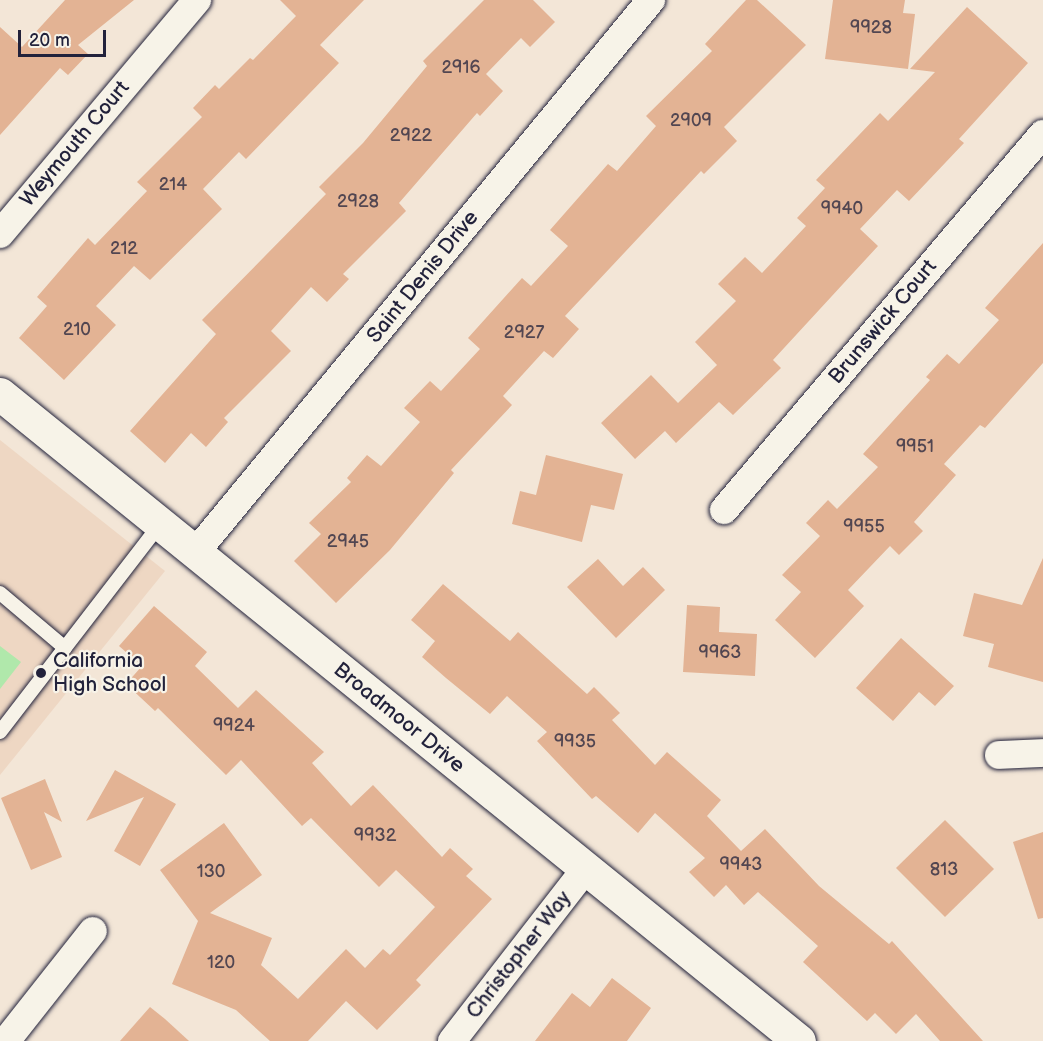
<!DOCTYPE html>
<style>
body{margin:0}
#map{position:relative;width:1043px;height:1041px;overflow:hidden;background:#f3e6d7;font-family:"Balsamiq Sans",sans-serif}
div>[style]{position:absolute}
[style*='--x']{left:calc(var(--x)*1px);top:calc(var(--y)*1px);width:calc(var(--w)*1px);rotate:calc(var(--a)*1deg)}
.built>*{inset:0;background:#eed7c3}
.green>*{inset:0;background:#b0e8ab}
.building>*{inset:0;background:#e3b394}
.roads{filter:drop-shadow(0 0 2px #22223b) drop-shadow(0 0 2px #22223b)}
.lane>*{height:14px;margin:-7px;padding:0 7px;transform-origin:7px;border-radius:7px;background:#f7f3e8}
.street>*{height:28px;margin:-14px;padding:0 14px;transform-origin:14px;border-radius:14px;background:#f7f3e8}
.secondary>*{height:33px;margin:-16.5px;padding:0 16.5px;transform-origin:16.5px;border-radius:16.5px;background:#f7f3e8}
.dots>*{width:16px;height:16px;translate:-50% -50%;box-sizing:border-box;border:3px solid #f7f3e8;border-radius:50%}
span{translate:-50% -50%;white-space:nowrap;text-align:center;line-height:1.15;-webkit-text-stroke:4.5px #f7f3e8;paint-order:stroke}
.number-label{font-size:18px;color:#524651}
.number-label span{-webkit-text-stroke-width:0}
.street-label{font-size:21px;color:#22223b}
.poi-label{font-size:21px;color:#22223b}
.left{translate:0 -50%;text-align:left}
.scale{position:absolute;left:18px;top:30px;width:88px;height:27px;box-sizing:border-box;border:3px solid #22223b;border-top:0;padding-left:8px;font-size:18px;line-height:21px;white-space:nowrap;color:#22223b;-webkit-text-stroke:4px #f7f3e8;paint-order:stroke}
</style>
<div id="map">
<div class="built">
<div style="clip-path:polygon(0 440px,165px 571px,0 775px)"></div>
</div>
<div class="green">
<div style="clip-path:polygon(0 646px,21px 662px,0 689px)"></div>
</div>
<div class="building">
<div style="clip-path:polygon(65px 0,134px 0,78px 45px,88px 54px,68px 75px,60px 68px,0 135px,0 27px,22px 47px)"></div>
<div style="clip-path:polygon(280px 0,364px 0,320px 45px,339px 63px,246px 159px,239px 152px,203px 189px,222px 209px,150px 280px,134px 266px,96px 306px,116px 325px,64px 380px,19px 338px,47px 306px,37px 297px,88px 238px,95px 245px,147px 191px,137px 182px,202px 117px,193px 108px,215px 85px,219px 89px,250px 58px,253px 60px,296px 16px)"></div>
<div style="clip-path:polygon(484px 0,533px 0,555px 22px,530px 47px,521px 38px,486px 74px,503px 91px,480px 116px,477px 113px,399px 203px,406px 211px,343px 274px,349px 279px,327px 302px,311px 287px,271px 331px,291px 351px,224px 418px,228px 422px,206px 447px,191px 433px,165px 463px,130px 431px,216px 334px,202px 320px,326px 194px,319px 187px,363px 143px,427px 66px,423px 61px)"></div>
<div style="clip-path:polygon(746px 0,757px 0,806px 45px,724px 127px,737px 141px,704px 174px,701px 171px,565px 316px,579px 329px,553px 358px,544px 351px,503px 396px,512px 405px,451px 470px,454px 473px,390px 550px,336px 603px,294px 561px,321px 534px,309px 523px,351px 482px,347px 478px,367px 455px,381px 466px,420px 422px,404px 408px,430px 381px,441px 391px,480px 349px,468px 338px,522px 278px,531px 286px,568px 246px,550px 230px,608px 164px,617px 171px,656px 126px,646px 116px,712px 51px,705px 44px)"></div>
<div style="clip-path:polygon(833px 0,905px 0,903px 13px,915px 14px,908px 69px,825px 59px)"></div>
<div style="clip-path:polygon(967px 7px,1028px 63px,959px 139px,964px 143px,909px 201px,897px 190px,860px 229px,878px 246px,773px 360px,781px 368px,733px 415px,719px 402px,676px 443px,665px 431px,635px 459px,601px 423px,651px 375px,678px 403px,717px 365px,695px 342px,736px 301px,718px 284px,745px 257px,762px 273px,806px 226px,797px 218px,825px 188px,816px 180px,880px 113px,888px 121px,935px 72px,910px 69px)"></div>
<div style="clip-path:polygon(1043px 243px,1043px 363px,985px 428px,980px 425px,944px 464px,956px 475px,914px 522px,923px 531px,899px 555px,890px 546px,848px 590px,864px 606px,815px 658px,775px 620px,801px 592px,782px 575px,820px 536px,806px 523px,828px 500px,837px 509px,878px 467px,863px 454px,930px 380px,926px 377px,947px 354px,959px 364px,999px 320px,985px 308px)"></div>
<div style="clip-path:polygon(546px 455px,623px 474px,614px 510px,591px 505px,582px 542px,512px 524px,520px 491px,536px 495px)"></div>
<div style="clip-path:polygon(1043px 558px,1043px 682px,988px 667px,994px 644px,963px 636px,974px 593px,1022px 605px)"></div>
<div style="clip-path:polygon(598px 559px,623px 586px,643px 567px,665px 590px,616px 638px,567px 587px)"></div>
<div style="clip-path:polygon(443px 584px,510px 641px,518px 632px,587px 694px,594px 687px,620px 713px,612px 720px,655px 765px,667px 752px,721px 800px,707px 816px,741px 851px,765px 829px,819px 886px,889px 944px,892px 941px,983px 1041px,940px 1041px,916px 1014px,896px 1034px,875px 1013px,867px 1021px,803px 962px,818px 946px,758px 892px,744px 905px,726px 885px,714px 897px,689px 872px,705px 858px,655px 813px,638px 833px,596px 796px,592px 799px,537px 741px,547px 732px,507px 696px,490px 714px,446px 678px,422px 657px,435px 641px,411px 620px)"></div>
<div style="clip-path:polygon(687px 605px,720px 607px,719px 632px,757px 634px,755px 676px,683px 672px)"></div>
<div style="clip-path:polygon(154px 606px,207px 652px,195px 666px,238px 708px,256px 690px,324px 752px,312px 763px,351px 806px,373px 785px,442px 857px,450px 848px,473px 869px,466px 876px,492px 899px,416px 980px,421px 985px,377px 1030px,346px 1001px,308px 1041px,270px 1041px,236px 1010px,172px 984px,198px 921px,160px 870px,224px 823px,262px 875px,210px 913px,272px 938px,261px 965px,298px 999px,346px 949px,365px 968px,383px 949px,390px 955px,435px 907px,396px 870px,379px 887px,311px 818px,302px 826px,241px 760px,226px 775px,158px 708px,155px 711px,126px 684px,142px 666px,119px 646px)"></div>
<div style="clip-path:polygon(901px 638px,954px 686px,935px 706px,919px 692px,893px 721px,856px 688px)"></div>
<div style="clip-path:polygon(115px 770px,176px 804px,140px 866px,114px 851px,144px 797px,86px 821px)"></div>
<div style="clip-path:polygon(45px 779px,62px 822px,44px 812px,62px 857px,31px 870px,1px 798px)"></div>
<div style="clip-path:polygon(945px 820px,994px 869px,945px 917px,896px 868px)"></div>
<div style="clip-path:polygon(1043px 832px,1043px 918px,1038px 919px,1013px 842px)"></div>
<div style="clip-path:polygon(612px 978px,651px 1008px,627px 1041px,535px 1041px,572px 993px,590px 1007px)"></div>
<div style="clip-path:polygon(150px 1007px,165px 1019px,189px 1041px,120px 1041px)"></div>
</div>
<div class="roads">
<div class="lane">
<div style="--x:0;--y:593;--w:85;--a:40.2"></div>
<div style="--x:0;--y:732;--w:262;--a:-52.4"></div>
</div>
<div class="street">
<div style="--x:0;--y:234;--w:306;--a:-49.9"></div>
<div style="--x:724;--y:510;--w:493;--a:-49.7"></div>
<div style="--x:195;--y:553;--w:717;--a:-50.49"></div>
<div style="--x:999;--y:755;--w:44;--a:-2.6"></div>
<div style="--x:6;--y:1041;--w:140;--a:-51.7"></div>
<div style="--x:452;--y:1041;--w:219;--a:-52.2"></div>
</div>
<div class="secondary">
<div style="--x:0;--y:394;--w:1028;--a:39"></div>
</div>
</div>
<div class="dots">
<div style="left:41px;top:673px;background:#22223b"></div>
</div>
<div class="number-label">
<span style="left:871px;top:28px">9928</span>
<span style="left:461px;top:68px">2916</span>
<span style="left:691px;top:121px">2909</span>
<span style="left:411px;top:136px">2922</span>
<span style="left:173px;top:185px">214</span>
<span style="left:358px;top:202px">2928</span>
<span style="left:842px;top:209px">9940</span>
<span style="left:124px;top:249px">212</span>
<span style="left:77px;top:330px">210</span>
<span style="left:524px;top:333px">2927</span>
<span style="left:915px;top:447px">9951</span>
<span style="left:864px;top:527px">9955</span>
<span style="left:348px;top:542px">2945</span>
<span style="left:720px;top:653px">9963</span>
<span style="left:234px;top:726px">9924</span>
<span style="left:575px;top:742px">9935</span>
<span style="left:375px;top:836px">9932</span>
<span style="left:741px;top:865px">9943</span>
<span style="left:944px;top:870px">813</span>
<span style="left:211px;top:872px">130</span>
<span style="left:221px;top:963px">120</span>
</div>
<div class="street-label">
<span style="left:75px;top:144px;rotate:-50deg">Weymouth Court</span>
<span style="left:423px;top:277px;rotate:-51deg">Saint Denis Drive</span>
<span style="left:883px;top:322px;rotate:-50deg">Brunswick Court</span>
<span style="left:399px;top:718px;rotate:39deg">Broadmoor Drive</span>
<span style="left:519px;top:955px;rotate:-52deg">Christopher Way</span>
</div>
<div class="poi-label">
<span class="left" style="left:53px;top:673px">California<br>High School</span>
</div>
<div class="scale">20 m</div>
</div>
